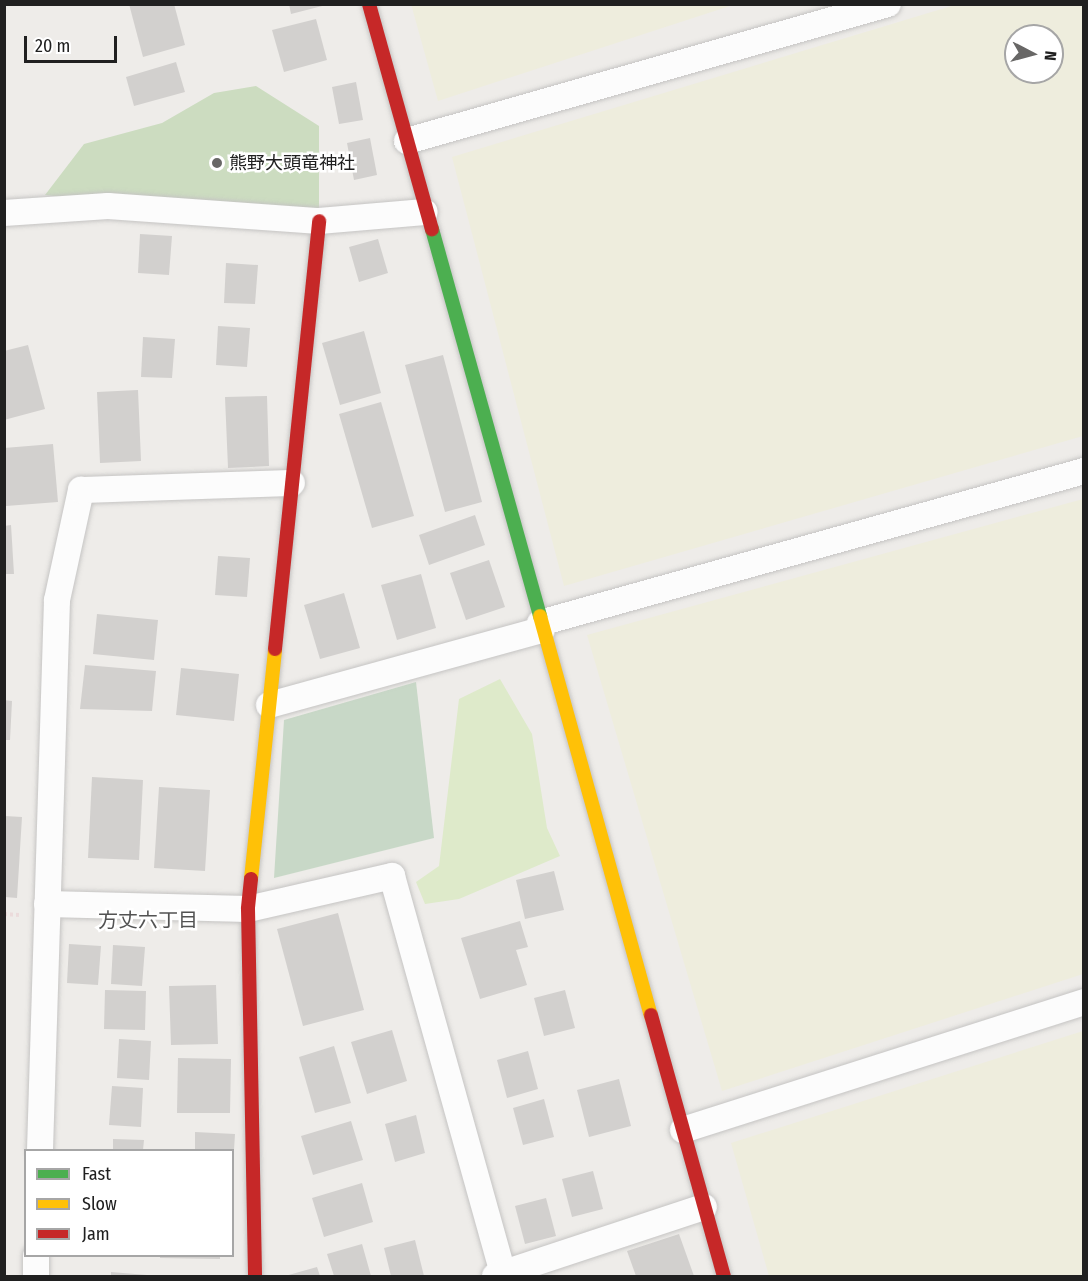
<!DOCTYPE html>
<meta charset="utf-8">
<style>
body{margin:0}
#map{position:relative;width:1088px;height:1281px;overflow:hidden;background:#eeece9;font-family:"Fira Sans Condensed","Noto Sans JP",sans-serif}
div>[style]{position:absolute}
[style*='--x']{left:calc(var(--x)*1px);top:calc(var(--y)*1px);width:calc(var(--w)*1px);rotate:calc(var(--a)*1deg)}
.farmland>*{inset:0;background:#eeeddd}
.grass>*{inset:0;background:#deeaca}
.forest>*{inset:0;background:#ccdcc0}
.cemetery>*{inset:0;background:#c8d8c7}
.building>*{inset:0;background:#d2d0ce}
.path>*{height:4px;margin-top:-2px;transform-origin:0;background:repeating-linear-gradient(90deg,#ebdbdb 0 3px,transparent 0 6px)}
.roads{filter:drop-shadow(0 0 2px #c5c4c3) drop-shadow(0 0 2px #c5c4c3)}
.street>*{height:26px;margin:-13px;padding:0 13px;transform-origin:13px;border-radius:13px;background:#fcfcfc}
.fast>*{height:14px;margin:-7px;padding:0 7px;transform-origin:7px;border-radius:7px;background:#4caf50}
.slow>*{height:14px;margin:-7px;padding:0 7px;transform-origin:7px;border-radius:7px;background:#ffc107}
.jam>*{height:14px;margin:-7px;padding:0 7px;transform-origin:7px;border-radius:7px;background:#c62828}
.dots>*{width:16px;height:16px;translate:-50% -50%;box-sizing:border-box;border:3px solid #fff;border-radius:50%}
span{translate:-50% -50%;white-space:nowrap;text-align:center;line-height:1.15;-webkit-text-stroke:5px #fff;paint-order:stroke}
.poi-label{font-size:18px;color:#202020}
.left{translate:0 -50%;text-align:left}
.neighbourhood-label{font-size:20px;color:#535353}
.frame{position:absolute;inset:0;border:6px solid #202020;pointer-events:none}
.legend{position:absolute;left:24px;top:1149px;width:210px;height:108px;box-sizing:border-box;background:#fff;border:2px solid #a6a6a6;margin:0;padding:8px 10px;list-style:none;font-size:18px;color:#202020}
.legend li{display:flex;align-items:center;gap:12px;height:30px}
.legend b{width:30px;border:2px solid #a6a6a6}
.north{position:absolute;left:1004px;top:24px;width:60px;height:60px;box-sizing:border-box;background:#fff;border:2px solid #a6a6a6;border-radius:50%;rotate:96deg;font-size:16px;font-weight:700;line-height:24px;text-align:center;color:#202020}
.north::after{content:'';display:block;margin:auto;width:21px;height:27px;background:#686766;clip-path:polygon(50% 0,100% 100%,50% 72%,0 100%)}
.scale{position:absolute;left:24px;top:36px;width:93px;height:27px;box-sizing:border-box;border:3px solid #202020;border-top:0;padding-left:8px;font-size:18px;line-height:21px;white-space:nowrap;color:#202020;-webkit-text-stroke:4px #fff;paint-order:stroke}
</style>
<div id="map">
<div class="farmland">
<div style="clip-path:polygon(411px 4px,733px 4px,733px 5px,438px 101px)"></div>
<div style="clip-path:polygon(evenodd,958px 4px,1083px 5px,1083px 436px,564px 586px,452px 157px,958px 4px,1016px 36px,1052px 36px,1052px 72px,1016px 72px,1016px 36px)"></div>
<div style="clip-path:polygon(1083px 499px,1083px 974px,722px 1091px,587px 635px)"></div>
<div style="clip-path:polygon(1083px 1031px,1083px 1276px,769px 1276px,731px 1143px)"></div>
</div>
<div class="grass">
<div style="clip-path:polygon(500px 679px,532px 734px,547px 828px,560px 856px,459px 899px,425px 904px,416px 882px,439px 866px,459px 699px)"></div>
</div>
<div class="forest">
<div style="clip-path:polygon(256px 86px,319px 126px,319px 221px,173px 211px,45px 195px,84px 144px,162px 123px,214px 93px)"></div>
</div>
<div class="cemetery">
<div style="clip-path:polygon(416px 682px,434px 838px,274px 878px,284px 720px)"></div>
</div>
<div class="building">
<div style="clip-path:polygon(129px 4px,174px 4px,185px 45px,143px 57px)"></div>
<div style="clip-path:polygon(289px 4px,326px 4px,326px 5px,291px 14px)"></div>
<div style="clip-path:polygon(316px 19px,327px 60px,284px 72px,272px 30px)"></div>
<div style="clip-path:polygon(176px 62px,185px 92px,134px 106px,126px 77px)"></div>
<div style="clip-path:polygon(356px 82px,363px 120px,339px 124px,332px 87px)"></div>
<div style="clip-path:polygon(370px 138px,377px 175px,354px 180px,347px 143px)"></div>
<div style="clip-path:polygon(140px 234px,172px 236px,169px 275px,138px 273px)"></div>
<div style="clip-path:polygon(378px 239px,388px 273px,359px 282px,349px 247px)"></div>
<div style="clip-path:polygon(226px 263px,258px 265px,255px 304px,224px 303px)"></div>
<div style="clip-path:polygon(218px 326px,250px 328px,247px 367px,216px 365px)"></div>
<div style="clip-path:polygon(364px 331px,381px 393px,340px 405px,322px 343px)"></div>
<div style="clip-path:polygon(143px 337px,175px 339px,172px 378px,141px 377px)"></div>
<div style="clip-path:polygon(28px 345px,45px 409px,4px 420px,4px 351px)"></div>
<div style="clip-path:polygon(443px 355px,482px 502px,445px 512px,405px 365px)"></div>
<div style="clip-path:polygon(138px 390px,141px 461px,100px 463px,97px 392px)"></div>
<div style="clip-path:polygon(267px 396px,269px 466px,228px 468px,225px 397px)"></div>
<div style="clip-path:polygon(381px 402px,414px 516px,372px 528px,339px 414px)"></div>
<div style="clip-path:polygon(53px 444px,58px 502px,6px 506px,4px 448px)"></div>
<div style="clip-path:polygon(475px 515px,485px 545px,429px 565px,419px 535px)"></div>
<div style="clip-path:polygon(11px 525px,14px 574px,4px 574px,4px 526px)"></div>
<div style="clip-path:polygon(218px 556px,250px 558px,247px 597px,215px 595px)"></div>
<div style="clip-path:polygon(489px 560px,505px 607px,466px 620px,450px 573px)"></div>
<div style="clip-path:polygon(421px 574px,436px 628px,397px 640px,381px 585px)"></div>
<div style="clip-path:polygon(344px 593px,360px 648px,320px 659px,304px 605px)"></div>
<div style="clip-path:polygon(97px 614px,158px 620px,154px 660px,93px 654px)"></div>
<div style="clip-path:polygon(85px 665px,156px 671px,152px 711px,80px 709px)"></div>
<div style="clip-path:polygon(181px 668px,239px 674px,234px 721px,176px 715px)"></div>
<div style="clip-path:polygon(4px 700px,12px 701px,10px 740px,4px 740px)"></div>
<div style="clip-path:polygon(92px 777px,143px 780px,139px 860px,88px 858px)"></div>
<div style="clip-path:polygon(159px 787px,210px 790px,205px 871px,154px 868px)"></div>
<div style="clip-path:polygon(5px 816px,22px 817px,17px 898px,5px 897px)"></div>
<div style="clip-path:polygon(554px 871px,564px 910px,525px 919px,516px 880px)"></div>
<div style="clip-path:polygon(338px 913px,364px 1010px,303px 1026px,277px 929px)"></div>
<div style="clip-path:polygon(520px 921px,528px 947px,516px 950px,527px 985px,480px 999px,461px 938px)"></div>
<div style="clip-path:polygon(69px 944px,101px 946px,98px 985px,67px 983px)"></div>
<div style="clip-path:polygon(113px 945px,145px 947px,142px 986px,111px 984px)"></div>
<div style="clip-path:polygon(216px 985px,218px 1044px,171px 1045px,169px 986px)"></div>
<div style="clip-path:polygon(105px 990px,146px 991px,145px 1030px,104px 1029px)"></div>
<div style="clip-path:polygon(565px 990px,575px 1028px,544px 1036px,534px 998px)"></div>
<div style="clip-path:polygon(392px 1030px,407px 1081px,367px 1094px,351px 1042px)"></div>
<div style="clip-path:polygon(119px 1039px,151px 1041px,149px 1080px,117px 1078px)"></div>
<div style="clip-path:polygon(334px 1046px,351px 1103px,315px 1113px,299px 1057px)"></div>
<div style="clip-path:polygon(528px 1051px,538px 1089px,507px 1098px,497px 1060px)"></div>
<div style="clip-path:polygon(178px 1058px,231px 1059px,230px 1113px,177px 1113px)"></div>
<div style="clip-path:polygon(619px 1079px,631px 1126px,589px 1137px,577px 1090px)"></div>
<div style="clip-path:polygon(112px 1086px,143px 1088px,141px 1127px,109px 1125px)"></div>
<div style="clip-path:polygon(544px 1099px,554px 1137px,523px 1145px,513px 1108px)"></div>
<div style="clip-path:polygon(416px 1115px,425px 1153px,395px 1162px,385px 1124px)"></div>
<div style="clip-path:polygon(351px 1121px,363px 1160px,313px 1175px,301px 1136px)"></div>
<div style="clip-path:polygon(195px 1132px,235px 1134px,234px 1150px,195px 1150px)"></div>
<div style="clip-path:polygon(113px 1139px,144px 1140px,143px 1150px,113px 1150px)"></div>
<div style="clip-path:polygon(593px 1171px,603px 1209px,572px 1217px,562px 1179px)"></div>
<div style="clip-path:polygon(362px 1183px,373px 1222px,324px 1237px,312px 1198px)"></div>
<div style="clip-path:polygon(546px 1198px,556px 1236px,525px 1244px,515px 1206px)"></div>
<div style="clip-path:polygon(679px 1234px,694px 1276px,636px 1276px,627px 1251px)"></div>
<div style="clip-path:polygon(415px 1240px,424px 1276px,391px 1276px,384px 1248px)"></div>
<div style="clip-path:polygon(362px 1244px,371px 1276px,334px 1276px,327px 1254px)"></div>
<div style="clip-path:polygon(160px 1256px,220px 1256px,220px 1259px,160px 1258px)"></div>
<div style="clip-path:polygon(317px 1267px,320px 1276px,285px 1276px)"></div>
<div style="clip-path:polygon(111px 1272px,147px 1275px,147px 1276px,111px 1276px)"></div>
</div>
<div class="path">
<div style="--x:4;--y:914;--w:15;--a:4"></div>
</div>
<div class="roads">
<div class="street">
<div style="--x:407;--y:141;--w:500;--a:-15.9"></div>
<div style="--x:4;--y:213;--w:104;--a:-3.9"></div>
<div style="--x:108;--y:206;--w:212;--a:4.1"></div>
<div style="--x:319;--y:221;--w:106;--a:-4.9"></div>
<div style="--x:540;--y:623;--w:565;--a:-15.61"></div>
<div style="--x:269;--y:705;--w:283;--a:-15.4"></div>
<div style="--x:47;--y:904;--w:201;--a:1.4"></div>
<div style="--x:248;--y:909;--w:148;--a:-12.9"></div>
<div style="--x:392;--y:876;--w:412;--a:74.4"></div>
<div style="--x:683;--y:1130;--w:421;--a:-17.7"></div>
<div style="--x:40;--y:1150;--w:550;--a:-88.23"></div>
<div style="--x:57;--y:600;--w:113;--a:-77.7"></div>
<div style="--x:81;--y:490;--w:211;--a:-1.9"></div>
<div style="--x:36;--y:1276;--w:20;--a:-90"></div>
<div style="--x:495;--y:1276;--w:220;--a:-18.3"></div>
</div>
<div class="fast">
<div style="--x:432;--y:229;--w:402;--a:74.4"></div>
</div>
<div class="slow">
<div style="--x:540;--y:616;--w:414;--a:74.5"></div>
<div style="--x:251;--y:879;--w:231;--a:-84"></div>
</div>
<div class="jam">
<div style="--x:369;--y:4;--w:234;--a:74.4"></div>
<div style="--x:275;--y:649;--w:430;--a:-84.1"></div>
<div style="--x:251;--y:879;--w:30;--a:96"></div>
<div style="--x:248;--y:909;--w:367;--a:88.9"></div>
<div style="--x:651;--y:1015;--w:271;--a:74.4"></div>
</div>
</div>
<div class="dots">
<div style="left:217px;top:163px;background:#686766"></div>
</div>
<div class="poi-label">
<span class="left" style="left:229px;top:163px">熊野大頭竜神社</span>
</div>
<div class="neighbourhood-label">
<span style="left:148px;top:920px">方丈六丁目</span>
</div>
<div class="frame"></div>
<ul class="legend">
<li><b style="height:8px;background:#4caf50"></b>Fast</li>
<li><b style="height:8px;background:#ffc107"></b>Slow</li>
<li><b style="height:8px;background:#c62828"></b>Jam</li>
</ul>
<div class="north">N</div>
<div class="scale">20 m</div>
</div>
